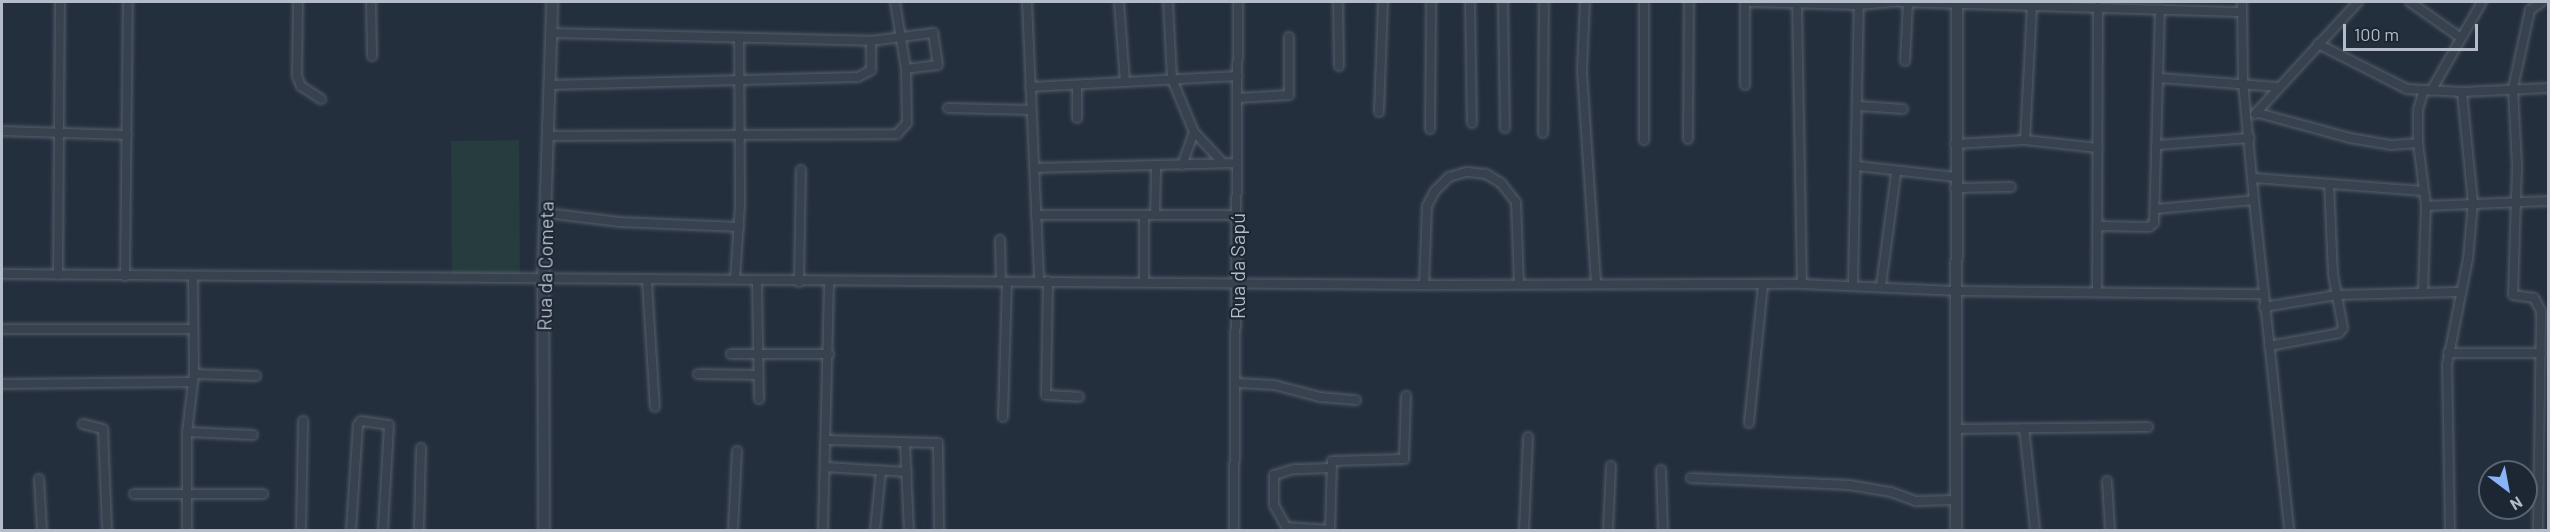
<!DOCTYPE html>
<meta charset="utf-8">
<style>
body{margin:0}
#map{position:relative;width:2550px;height:532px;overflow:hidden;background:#242f3e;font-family:Barlow,sans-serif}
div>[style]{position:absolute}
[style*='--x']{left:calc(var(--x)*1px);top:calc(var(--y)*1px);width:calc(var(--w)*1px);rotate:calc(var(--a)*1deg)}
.green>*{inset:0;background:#263c3f}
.roads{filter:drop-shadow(0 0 2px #565f6c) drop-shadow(0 0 2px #565f6c)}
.minor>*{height:8px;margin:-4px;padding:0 4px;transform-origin:4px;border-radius:4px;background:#38414e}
.tertiary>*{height:10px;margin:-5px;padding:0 5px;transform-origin:5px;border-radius:5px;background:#38414e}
span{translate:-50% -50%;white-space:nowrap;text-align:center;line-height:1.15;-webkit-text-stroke:4.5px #1d2633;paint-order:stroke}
.street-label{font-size:20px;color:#b4bcc9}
.frame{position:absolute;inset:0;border:3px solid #b4bcc9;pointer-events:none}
.north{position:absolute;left:2478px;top:460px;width:60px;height:60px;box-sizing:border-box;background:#1d2633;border:2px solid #59626f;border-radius:50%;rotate:148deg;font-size:16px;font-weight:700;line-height:24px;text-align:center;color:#b4bcc9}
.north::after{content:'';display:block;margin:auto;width:21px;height:27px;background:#8ab4f8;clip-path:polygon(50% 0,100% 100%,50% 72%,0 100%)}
.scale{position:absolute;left:2343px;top:24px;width:135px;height:27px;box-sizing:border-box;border:3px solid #b4bcc9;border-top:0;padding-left:8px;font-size:18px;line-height:21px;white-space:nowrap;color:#b4bcc9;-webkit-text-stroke:4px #1d2633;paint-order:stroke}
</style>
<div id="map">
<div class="green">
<div style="clip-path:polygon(519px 140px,520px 274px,452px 275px,451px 141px)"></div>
</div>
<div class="roads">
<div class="minor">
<div style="--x:298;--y:2;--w:74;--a:90.8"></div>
<div style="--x:297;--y:76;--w:11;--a:68"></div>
<div style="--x:301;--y:86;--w:24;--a:33"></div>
<div style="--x:371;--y:2;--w:54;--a:88.9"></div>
<div style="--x:1027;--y:2;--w:279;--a:87.5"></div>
<div style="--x:1119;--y:2;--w:80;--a:85.7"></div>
<div style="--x:1168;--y:2;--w:77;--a:87"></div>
<div style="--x:1172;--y:79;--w:57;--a:67.5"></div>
<div style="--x:1194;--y:132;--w:42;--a:46.9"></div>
<div style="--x:1338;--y:2;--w:64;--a:89.1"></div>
<div style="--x:1470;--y:2;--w:121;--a:89.1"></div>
<div style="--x:1503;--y:2;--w:126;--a:89.1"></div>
<div style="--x:1585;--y:2;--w:70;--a:92.5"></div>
<div style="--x:1582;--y:72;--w:212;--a:86.2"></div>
<div style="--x:1644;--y:2;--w:138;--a:90"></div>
<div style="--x:1745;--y:2;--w:83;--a:90"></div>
<div style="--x:1750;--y:2;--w:109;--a:1.6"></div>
<div style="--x:1859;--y:5;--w:36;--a:-5"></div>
<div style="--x:1797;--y:2;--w:282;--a:89"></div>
<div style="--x:1900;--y:2;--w:342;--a:1.7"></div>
<div style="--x:2242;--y:2;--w:80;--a:89.3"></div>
<div style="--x:2243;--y:82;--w:119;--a:84.7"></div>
<div style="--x:2254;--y:200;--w:332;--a:83.9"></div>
<div style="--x:2410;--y:2;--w:62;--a:35.2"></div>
<div style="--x:551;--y:33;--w:320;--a:1.4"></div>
<div style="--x:871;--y:41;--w:63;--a:-7.4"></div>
<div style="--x:933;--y:33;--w:32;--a:81"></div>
<div style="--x:938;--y:65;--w:32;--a:173"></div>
<div style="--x:2318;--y:44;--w:100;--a:26.8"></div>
<div style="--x:2407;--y:89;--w:55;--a:3.1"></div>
<div style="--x:2462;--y:92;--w:86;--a:-2.7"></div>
<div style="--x:1905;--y:61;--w:59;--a:-87.1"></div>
<div style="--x:2160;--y:78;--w:118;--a:4.4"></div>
<div style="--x:550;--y:85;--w:308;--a:-1.5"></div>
<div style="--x:858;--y:77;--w:15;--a:-28"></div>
<div style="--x:871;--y:70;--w:29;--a:-90"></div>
<div style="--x:1030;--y:87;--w:208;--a:-3"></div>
<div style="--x:2431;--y:91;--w:103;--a:-60.2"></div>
<div style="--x:1238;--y:98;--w:51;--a:-3.4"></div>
<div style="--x:1289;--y:95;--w:58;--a:-90"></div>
<div style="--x:1859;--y:106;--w:44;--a:3.9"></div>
<div style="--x:948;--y:108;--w:83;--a:1.4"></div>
<div style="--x:1379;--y:112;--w:110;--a:-87.9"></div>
<div style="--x:2258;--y:113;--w:95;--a:15.2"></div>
<div style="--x:2350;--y:138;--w:42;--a:9.7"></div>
<div style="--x:2391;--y:145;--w:27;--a:-4"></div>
<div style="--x:2255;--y:114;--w:152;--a:-47.4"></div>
<div style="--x:1077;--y:118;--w:31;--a:-90"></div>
<div style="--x:1430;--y:129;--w:127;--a:-89.5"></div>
<div style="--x:2;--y:131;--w:125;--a:1.8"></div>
<div style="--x:1543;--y:133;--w:131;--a:-89.6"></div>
<div style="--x:549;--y:136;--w:348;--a:-0.3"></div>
<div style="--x:897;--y:134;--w:15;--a:-48"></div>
<div style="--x:907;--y:123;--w:54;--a:-91.1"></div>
<div style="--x:906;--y:69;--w:68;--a:-99.3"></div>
<div style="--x:1688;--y:139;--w:137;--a:-89.6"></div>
<div style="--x:2025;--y:140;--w:133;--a:-87"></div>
<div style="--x:1955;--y:144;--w:70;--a:-3.3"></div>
<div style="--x:2025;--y:140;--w:73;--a:6.3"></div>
<div style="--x:2158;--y:145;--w:92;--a:-4.4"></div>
<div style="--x:1182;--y:165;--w:35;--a:-70"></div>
<div style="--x:1857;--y:166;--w:99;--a:6.4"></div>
<div style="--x:1035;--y:168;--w:202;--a:-1.4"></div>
<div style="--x:2254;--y:178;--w:169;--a:4.4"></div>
<div style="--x:1955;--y:188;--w:56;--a:-1"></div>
<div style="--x:2426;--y:206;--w:122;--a:-2.3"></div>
<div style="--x:2156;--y:209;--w:98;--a:-5.2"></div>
<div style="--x:546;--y:213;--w:74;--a:7"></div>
<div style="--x:619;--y:222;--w:120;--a:2.4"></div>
<div style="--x:1036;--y:215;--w:200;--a:0"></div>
<div style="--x:1155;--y:215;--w:49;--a:-88.8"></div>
<div style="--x:2098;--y:226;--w:51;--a:1.1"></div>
<div style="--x:2149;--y:227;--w:6;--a:-39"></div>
<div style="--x:2154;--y:223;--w:214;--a:-88.4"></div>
<div style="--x:1000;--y:240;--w:41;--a:88.6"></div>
<div style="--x:2;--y:274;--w:1422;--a:0.44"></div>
<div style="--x:1424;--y:285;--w:378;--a:-0.2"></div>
<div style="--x:1802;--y:284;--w:157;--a:2.6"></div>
<div style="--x:1959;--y:291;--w:304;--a:0.6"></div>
<div style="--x:58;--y:275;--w:273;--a:-89.6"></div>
<div style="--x:125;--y:276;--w:274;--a:-89.4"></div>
<div style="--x:735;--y:279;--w:74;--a:-86.1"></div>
<div style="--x:740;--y:205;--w:166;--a:-90.3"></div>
<div style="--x:647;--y:281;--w:126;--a:86.4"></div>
<div style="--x:1048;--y:281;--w:114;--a:91"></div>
<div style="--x:1046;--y:395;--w:33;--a:3"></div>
<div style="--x:757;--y:282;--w:117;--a:89"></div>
<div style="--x:799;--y:282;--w:112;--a:-89"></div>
<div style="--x:1144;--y:282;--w:67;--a:-90"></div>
<div style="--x:1853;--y:284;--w:279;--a:-88.8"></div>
<div style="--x:1424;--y:285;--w:79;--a:-87.8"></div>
<div style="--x:1427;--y:206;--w:17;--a:-62"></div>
<div style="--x:1435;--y:191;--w:20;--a:-45"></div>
<div style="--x:1449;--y:177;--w:19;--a:-16"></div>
<div style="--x:1467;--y:172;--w:19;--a:6"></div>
<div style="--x:1486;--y:174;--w:17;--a:31"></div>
<div style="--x:1501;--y:183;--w:24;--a:52"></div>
<div style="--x:1516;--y:202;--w:82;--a:87.9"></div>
<div style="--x:1881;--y:286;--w:114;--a:-82.4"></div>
<div style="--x:2097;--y:290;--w:283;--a:-89.8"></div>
<div style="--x:2423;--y:291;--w:85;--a:-88"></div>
<div style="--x:2426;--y:206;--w:64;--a:-97.2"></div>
<div style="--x:2418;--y:143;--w:33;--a:-90"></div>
<div style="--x:2418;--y:110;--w:19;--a:-74"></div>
<div style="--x:2264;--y:307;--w:74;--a:-9.3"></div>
<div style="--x:2337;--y:295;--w:122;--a:-1.4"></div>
<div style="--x:2;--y:329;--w:190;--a:0"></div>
<div style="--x:2269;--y:346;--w:71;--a:-10.5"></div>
<div style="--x:2339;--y:333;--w:6;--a:-51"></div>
<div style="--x:2343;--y:328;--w:55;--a:-100.5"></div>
<div style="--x:2333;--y:274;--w:90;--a:-92.5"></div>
<div style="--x:2448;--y:353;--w:93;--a:0"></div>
<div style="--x:731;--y:354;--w:98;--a:0"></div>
<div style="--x:194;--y:374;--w:62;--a:1.8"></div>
<div style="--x:698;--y:374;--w:60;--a:1"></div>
<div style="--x:1237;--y:383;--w:37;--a:3"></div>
<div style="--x:1274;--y:385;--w:48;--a:14.6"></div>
<div style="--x:1320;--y:397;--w:36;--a:5"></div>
<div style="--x:2;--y:384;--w:191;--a:-0.6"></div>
<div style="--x:1003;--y:417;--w:134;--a:-88.3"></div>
<div style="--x:1749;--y:423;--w:140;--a:-84.2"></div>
<div style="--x:83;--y:424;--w:21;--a:14"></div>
<div style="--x:103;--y:429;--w:101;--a:87.7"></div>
<div style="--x:2024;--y:428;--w:103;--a:83.8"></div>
<div style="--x:1957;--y:429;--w:191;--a:-0.6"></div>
<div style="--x:187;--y:432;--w:66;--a:2.6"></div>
<div style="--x:828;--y:440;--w:110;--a:1.6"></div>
<div style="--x:938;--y:443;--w:87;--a:89.3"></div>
<div style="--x:905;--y:443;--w:87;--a:87.4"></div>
<div style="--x:825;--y:467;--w:82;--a:3.5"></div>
<div style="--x:1331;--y:468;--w:37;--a:178"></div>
<div style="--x:1294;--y:469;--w:21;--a:163"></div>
<div style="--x:1274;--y:475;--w:30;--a:90"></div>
<div style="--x:1274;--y:505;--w:25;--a:61"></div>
<div style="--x:1286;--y:527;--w:44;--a:3.9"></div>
<div style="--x:1330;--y:530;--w:69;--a:-88.3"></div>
<div style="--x:1332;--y:461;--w:72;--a:-1.6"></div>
<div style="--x:1404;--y:459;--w:63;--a:-88.2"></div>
<div style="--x:1661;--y:470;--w:60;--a:88.1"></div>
<div style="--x:1691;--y:478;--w:158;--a:2.5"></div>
<div style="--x:1849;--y:485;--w:43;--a:9.5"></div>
<div style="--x:1891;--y:492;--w:27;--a:20"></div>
<div style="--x:1916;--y:501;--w:40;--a:-1.4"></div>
<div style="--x:39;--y:479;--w:51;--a:86.6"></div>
<div style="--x:2107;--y:481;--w:49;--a:86.5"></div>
<div style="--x:134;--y:494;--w:129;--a:0"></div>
<div style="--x:187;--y:530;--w:98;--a:-90"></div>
<div style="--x:187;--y:432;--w:58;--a:-83.1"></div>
<div style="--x:194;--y:374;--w:98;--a:-90.6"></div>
<div style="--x:301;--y:530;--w:109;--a:-88.9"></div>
<div style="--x:351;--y:530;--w:105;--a:-86.2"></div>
<div style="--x:358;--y:425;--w:5;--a:-53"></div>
<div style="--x:361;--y:421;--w:28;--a:8"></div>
<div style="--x:389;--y:425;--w:105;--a:93.3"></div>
<div style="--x:419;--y:530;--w:82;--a:-88.6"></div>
<div style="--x:733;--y:530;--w:79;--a:-87.1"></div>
<div style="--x:823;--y:530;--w:248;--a:-88.6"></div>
<div style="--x:875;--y:530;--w:59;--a:-84.2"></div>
<div style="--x:1234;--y:530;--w:528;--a:-89.57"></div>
<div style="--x:1524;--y:530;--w:93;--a:-87.5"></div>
<div style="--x:1608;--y:530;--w:64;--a:-87.3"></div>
<div style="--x:2450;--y:530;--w:165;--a:-91"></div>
<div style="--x:2447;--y:365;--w:108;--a:-78.8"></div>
<div style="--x:2468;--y:259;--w:56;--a:-84.9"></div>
<div style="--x:2473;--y:203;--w:112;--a:-95.7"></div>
<div style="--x:2538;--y:530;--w:219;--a:-89.2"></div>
<div style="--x:2541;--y:311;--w:15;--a:-118"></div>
<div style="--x:2534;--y:298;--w:21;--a:-172"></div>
<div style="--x:2513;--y:295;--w:130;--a:-88.2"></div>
<div style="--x:2517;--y:165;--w:77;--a:-93"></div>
<div style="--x:2513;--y:88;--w:80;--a:-77.7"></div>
<div style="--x:2530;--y:10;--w:14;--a:-34"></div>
</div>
<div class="tertiary">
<div style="--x:544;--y:530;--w:250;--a:-90.2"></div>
<div style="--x:543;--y:280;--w:278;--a:-88.1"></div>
<div style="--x:1956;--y:530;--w:528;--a:-89.89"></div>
</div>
</div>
<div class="street-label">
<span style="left:545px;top:266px;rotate:-89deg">Rua da Cometa</span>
<span style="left:1237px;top:266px;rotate:-90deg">Rua da Sapú</span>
</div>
<div class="frame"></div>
<div class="north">N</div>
<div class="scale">100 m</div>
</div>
